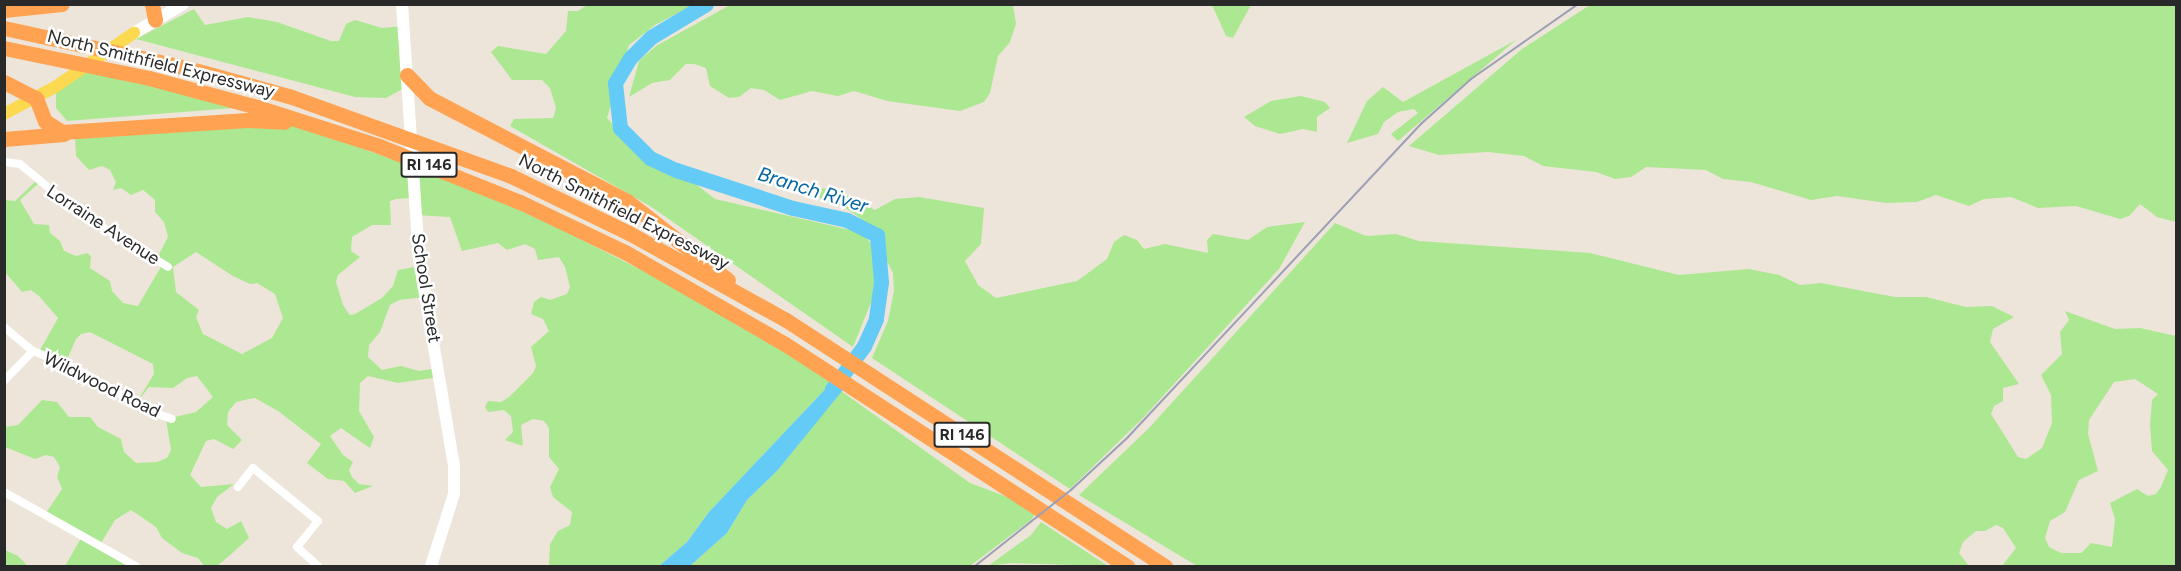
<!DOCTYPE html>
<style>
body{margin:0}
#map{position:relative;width:2181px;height:571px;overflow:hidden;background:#ede5d9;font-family:Figtree,sans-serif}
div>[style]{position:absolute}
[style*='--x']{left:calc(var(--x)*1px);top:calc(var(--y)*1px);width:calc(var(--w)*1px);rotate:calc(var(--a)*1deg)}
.green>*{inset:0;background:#ace891}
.water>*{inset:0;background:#64cbf7}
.river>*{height:15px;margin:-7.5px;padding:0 7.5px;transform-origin:7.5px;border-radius:7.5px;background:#64cbf7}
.street>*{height:8px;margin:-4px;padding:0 4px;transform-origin:4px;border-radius:4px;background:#fff}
.secondary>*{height:12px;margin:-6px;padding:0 6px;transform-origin:6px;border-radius:6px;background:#fff}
.primary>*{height:12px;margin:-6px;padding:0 6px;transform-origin:6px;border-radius:6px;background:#fbd950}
.highway>*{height:15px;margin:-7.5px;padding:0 7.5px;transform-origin:7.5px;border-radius:7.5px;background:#ffa352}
.rail>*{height:2px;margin:-1px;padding:0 1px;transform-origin:1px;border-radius:1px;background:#9c9fb5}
span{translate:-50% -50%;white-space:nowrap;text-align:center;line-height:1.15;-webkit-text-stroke:5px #fff;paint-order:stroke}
.shield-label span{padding:2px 4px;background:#fff;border:2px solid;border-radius:4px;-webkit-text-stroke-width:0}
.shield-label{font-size:16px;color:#292929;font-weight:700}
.street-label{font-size:18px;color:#292929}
.water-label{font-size:20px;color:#0366a3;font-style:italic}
.frame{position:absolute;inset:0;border:6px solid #292929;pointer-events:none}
</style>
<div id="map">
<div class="green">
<div style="clip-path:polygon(587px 5px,693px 5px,655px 25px,629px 45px,607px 118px,650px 166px,689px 179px,715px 199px,859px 232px,878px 249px,874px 295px,853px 347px,650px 206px,510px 126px,514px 119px,553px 118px,556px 108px,550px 88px,542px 80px,512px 80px,491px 52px,498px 46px,546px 54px,566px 31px,568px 11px,578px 11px)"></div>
<div style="clip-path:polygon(730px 5px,1013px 5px,1016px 24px,1010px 42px,998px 56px,990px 93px,984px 102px,960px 111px,887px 101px,854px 91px,838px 96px,812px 91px,780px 100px,764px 90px,751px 88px,739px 97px,729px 98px,710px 86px,706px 68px,694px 64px,686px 64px,670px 80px,652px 83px,629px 97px,639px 61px,656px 46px)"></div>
<div style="clip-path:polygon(1212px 5px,1251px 5px,1233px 38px,1226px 36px)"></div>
<div style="clip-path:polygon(1590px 5px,2176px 5px,2176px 222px,2157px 217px,2140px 204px,2129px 216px,2120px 219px,2076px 206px,2038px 208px,2011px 197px,1984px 199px,1969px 206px,1936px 195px,1917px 202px,1886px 203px,1837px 196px,1811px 200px,1751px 182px,1723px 179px,1706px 170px,1646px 167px,1631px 177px,1615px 179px,1596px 172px,1543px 166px,1524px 156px,1488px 152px,1439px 155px,1409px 146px,1522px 49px)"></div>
<div style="clip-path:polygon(194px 9px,205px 25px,248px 17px,277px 22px,331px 41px,339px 41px,346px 24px,355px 20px,382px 28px,403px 26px,406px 87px,386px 98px,355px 97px,136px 39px)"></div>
<div style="clip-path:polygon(1516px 40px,1398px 141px,1391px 134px,1418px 113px,1414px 109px,1398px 112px,1384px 122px,1378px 134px,1347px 143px,1367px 101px,1383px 87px,1403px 102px)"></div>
<div style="clip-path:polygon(89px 67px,234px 108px,67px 121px,56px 108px,56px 89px)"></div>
<div style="clip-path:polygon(1301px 96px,1325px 102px,1330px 108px,1317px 117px,1317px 132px,1303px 129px,1280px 134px,1255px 126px,1244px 117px,1271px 101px)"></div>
<div style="clip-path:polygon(evenodd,289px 123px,489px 193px,653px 276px,781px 347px,832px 382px,709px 512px,687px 542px,659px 566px,549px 566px,550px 544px,558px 531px,570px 525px,572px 512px,553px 497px,550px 487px,559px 469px,549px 457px,549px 428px,544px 421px,533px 419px,521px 425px,523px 446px,505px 440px,513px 432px,511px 416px,504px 410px,488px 412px,485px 407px,488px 401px,501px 402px,509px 397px,533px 373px,536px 366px,531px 347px,549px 331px,543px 319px,531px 314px,534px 302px,541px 297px,550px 300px,567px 294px,570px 287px,565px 267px,559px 257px,538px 260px,535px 249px,525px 244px,507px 250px,498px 243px,462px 251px,450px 217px,415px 215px,411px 198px,396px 199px,390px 201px,391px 225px,372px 225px,352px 237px,351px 251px,360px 257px,338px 275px,336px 282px,343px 305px,350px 315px,355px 314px,382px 298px,393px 286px,398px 270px,419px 266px,424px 297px,399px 300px,390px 305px,380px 332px,369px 345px,368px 357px,382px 370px,401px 366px,419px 371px,438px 368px,439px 377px,398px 383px,368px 376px,360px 383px,359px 411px,374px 437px,370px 448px,341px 428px,330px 436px,343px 455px,353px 462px,349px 470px,352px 477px,359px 484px,373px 486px,355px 493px,344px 481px,328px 479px,307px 463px,321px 444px,278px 411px,255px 398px,249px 399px,236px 402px,228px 412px,227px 425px,242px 440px,233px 449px,214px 439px,206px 441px,190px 475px,201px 487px,234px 484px,217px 497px,211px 508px,216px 522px,227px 529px,241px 521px,249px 538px,229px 556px,217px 566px,204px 566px,198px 558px,182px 553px,162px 538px,156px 527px,131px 510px,115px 520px,101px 543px,137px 566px,65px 566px,83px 535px,46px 513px,62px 489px,57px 477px,60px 467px,54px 457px,46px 455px,35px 459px,5px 447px,4px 427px,18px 425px,42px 400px,57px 402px,69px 417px,90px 417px,98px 427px,121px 439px,124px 452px,136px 463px,157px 462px,167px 458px,171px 450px,166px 419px,196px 412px,213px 397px,197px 376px,187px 378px,173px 388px,149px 387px,137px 402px,154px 374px,153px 364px,90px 332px,81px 334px,76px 339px,66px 362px,39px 352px,58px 318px,39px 296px,31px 290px,22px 292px,5px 272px,5px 200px,15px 201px,36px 181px,39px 183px,20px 200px,34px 224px,49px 225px,50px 233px,60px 241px,64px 251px,76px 256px,87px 253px,91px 256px,90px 268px,110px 281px,112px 291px,123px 303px,138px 306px,162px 265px,157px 258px,168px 237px,164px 222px,155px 212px,155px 200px,143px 190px,131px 195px,121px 188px,113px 190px,116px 182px,110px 170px,102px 166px,89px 170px,76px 156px,75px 137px,289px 123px,196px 252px,233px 276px,250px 284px,257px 283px,275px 294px,283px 318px,272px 338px,242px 354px,203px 334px,196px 317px,199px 310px,176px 292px,173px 267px,196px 252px)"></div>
<div style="clip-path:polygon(813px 188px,835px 189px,875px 210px,895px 199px,919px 197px,984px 208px,981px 244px,965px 261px,978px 285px,996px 298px,1077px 281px,1107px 259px,1114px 242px,1124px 235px,1137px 240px,1144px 249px,1165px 244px,1208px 253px,1207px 240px,1213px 234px,1248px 240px,1267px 227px,1305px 222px,1279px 269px,1142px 419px,1070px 489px,872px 358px,888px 321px,894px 291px,893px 273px,882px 251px,880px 231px,842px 206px,820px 198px)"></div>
<div style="clip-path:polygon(evenodd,1335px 223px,1366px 236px,1396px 234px,1419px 241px,1590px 253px,1679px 275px,1749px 269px,1779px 275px,1800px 285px,1821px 283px,1895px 297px,1926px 297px,1966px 307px,1992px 306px,2014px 317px,1993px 329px,1990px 342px,2019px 384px,2003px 388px,2003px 401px,1994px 406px,1991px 414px,2018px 457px,2026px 459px,2042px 448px,2052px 423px,2051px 395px,2041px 375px,2062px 354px,2060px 332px,2069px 320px,2065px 311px,2115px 329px,2140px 328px,2176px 336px,2176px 566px,2002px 566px,2016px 548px,2003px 528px,1996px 525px,1985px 531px,1976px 531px,1963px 542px,1959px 553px,1969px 566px,1197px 566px,1079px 495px,1149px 428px,1335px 223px,2135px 379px,2158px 394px,2152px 400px,2150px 424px,2152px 451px,2168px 470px,2161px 487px,2156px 494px,2148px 496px,2137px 489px,2110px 503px,2115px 519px,2112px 547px,2091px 543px,2081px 553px,2061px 553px,2049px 547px,2045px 538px,2050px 521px,2065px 512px,2079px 480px,2098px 471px,2088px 434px,2089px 420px,2114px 382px,2135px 379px)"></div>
<div style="clip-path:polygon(841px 391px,970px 483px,1018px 501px,1035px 514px,1031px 520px,970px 566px,690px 566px,727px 533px,747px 500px,777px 471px)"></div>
<div style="clip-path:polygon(1041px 522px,1108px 566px,1011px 563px,988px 566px,1031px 535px)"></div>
<div style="clip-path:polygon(5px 550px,18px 556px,28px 566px,5px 566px)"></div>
</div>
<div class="water">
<div style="clip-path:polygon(832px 382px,847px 385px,777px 471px,747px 500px,727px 533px,690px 566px,659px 566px,687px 542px,709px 512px)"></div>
</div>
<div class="river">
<div style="--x:706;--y:4;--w:64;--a:149"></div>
<div style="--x:651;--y:37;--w:30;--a:135"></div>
<div style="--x:630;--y:58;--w:29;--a:121"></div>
<div style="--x:615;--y:83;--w:45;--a:83.7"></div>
<div style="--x:620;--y:128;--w:42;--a:45"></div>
<div style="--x:650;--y:158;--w:29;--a:25"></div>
<div style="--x:676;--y:170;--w:123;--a:18"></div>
<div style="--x:793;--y:208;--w:55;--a:12.5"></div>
<div style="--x:847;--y:220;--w:34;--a:27"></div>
<div style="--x:877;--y:235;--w:47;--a:85.1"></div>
<div style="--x:881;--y:282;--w:37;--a:98"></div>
<div style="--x:876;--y:319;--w:30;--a:114"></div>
<div style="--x:864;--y:346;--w:54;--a:126.7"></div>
</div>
<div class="street">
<div style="--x:4;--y:162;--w:16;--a:7"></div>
<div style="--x:20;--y:164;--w:77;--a:39.7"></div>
<div style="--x:79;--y:213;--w:104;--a:31.2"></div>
<div style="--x:4;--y:327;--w:38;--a:40"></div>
<div style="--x:33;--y:351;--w:43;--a:21.8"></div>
<div style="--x:73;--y:367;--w:89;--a:29.7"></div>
<div style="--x:150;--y:411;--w:23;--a:20"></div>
<div style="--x:4;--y:381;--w:42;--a:-46"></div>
<div style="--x:238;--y:487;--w:24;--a:-52"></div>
<div style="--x:253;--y:468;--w:84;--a:39.2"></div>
<div style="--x:318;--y:521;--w:33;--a:129"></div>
<div style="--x:297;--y:547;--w:28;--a:42"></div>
<div style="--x:4;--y:492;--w:151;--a:29.3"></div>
</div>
<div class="secondary">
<div style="--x:402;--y:4;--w:256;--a:86.2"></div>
<div style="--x:419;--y:259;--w:210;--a:80.4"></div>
<div style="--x:454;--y:466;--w:28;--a:90"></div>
<div style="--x:454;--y:494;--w:76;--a:107.7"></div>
<div style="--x:134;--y:33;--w:57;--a:-30.6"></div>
</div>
<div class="primary">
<div style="--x:4;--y:114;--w:58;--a:-27.9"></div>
<div style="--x:55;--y:87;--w:96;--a:-34.4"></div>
</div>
<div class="highway">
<div style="--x:152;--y:4;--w:16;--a:79"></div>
<div style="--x:4;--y:10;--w:58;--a:-5.9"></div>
<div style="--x:4;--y:28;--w:187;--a:12.3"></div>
<div style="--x:187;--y:68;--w:106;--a:15.4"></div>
<div style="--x:289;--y:96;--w:236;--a:19.8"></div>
<div style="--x:511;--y:176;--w:131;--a:25.8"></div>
<div style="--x:629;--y:233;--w:179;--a:29"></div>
<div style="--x:786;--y:320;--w:452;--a:33"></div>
<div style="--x:4;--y:48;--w:148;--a:11.7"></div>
<div style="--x:149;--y:78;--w:112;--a:15"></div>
<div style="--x:257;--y:107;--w:128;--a:17.7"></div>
<div style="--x:379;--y:146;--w:152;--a:21.7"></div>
<div style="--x:520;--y:202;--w:116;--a:25.5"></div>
<div style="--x:625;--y:252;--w:185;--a:29.9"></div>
<div style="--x:785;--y:344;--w:408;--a:33"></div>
<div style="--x:407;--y:75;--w:32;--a:46"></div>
<div style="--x:429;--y:98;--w:223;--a:27.5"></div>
<div style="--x:627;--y:201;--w:128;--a:38"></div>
<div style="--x:4;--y:82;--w:36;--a:27"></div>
<div style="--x:36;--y:98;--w:25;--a:69"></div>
<div style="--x:45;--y:121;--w:20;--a:33"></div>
<div style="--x:62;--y:132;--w:186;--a:-3.7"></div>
<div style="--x:248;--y:120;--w:36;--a:3"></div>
<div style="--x:4;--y:139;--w:60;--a:-4.8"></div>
</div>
<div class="rail">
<div style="--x:975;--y:566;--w:122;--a:-38.4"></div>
<div style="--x:1071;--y:490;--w:78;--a:-42.9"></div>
<div style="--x:1128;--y:437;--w:430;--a:-46.9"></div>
<div style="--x:1422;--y:123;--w:66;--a:-41.9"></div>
<div style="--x:1471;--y:79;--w:131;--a:-35"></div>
</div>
<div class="shield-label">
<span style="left:429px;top:165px">RI 146</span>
<span style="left:962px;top:435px">RI 146</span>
</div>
<div class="street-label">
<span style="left:161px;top:64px;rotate:14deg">North Smithfield Expressway</span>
<span style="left:624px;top:212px;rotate:27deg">North Smithfield Expressway</span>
<span style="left:103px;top:225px;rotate:33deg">Lorraine Avenue</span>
<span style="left:426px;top:288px;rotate:81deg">School Street</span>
<span style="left:102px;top:385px;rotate:26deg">Wildwood Road</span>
</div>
<div class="water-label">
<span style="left:813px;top:190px;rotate:17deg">Branch River</span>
</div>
<div class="frame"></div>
</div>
